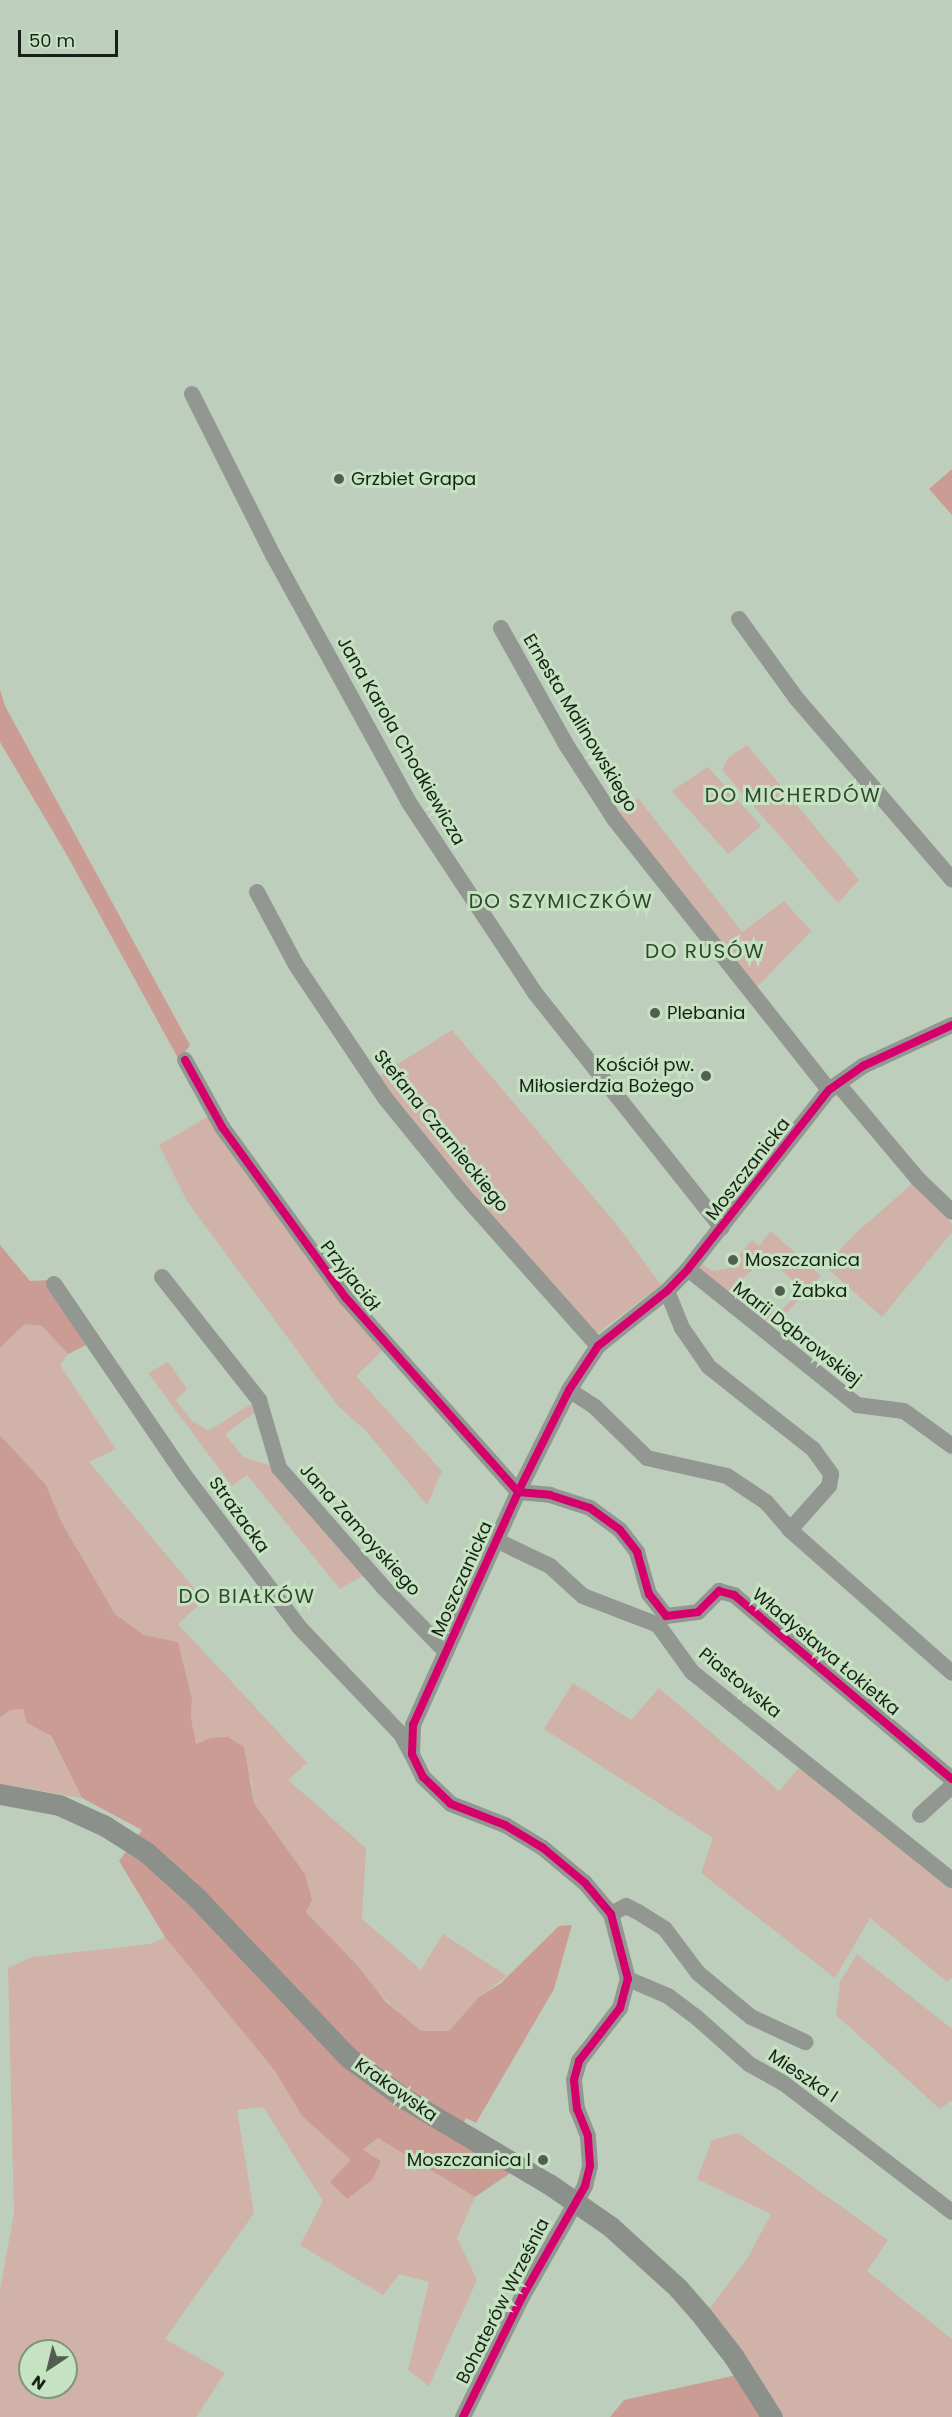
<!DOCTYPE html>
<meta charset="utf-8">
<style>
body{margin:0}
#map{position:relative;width:952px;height:2417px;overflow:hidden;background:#becebc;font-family:Poppins,sans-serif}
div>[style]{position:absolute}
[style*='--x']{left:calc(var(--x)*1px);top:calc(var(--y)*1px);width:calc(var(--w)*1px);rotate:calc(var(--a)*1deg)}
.green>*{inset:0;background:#d0b2a8}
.forest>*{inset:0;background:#cb9c93}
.minor>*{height:16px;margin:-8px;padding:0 8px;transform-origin:8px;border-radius:8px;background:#939792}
.major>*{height:21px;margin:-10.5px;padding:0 10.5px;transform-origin:10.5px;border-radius:10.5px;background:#8b908a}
.cycleway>*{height:8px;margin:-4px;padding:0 4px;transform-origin:4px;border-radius:4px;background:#d6006c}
.dots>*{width:16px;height:16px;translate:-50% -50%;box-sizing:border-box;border:3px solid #c5e2c1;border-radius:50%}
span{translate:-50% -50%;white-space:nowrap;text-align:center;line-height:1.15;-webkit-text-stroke:6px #c5e2c1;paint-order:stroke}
.poi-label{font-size:18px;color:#172216}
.left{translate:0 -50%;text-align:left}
.right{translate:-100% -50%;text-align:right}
.street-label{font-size:18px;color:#172216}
.neighbourhood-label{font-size:20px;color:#30482d;letter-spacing:1.5px}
.north{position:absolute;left:18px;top:2339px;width:60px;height:60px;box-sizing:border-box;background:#c5e2c1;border:2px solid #7f957d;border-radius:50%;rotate:215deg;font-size:16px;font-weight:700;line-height:24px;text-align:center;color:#172216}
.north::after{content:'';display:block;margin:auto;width:21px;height:27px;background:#515e50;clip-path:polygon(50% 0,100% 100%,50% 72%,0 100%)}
.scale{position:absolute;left:18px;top:30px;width:100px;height:27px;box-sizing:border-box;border:3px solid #172216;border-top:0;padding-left:8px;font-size:18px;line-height:21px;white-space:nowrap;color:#172216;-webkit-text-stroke:4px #c5e2c1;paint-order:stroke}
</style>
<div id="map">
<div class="green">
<div style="clip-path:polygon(747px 745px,859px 880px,838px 903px,722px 770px,728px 758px)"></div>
<div style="clip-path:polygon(708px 767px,761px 826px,728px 854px,672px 791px)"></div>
<div style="clip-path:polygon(638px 798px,742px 932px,784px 901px,811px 931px,751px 993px,615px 816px)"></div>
<div style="clip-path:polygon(452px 1030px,617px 1225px,661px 1285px,598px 1333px,594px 1334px,374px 1079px)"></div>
<div style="clip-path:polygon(209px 1116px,385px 1348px,356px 1376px,442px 1471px,427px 1505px,367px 1432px,338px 1406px,187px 1201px,159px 1145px)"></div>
<div style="clip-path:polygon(913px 1183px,952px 1224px,952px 1232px,882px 1317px,825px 1266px,856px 1233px)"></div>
<div style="clip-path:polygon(771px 1231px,821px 1276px,770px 1330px,745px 1303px,757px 1294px,777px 1314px,802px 1290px,767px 1256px,730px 1291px,725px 1292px,699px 1268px,702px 1264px,712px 1271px,727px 1269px,752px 1240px,759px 1246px)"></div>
<div style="clip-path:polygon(25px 1324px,42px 1326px,68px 1354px,60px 1365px,116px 1449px,89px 1462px,204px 1600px,178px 1624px,307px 1763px,288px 1780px,366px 1848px,362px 1919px,421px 1970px,443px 1934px,507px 1976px,479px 1997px,449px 2031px,421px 2031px,402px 2015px,368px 1983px,357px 1965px,306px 1912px,305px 1874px,254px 1803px,251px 1778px,210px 1738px,196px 1744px,191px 1718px,192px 1699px,178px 1642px,144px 1635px,115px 1614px,62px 1523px,46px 1485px,0 1435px,0 1348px)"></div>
<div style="clip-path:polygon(168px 1362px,187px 1389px,176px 1400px,191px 1420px,208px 1431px,253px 1403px,258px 1410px,225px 1434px,243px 1457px,275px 1467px,370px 1572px,340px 1589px,247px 1475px,232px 1486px,148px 1373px)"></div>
<div style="clip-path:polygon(573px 1683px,631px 1720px,659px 1688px,779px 1791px,806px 1760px,952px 1880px,952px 1977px,947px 1982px,870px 1918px,835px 1978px,701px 1873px,713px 1838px,544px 1729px)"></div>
<div style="clip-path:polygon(23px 1709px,27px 1723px,50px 1736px,82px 1798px,0 1784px,0 1718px,10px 1710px)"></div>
<div style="clip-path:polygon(evenodd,165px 1937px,275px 2071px,302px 2116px,352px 2160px,346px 2199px,372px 2180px,363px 2151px,378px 2138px,475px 2197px,457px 2238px,477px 2280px,429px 2386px,408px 2370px,429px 2282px,399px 2274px,383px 2295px,300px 2245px,323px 2201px,263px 2107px,237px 2110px,254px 2213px,165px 2339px,225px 2373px,196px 2417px,0 2417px,0 2290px,14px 2213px,8px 1968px,32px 1957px,151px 1944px,165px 1937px,30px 2351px,66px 2351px,66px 2387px,30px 2387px,30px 2351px)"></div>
<div style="clip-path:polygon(857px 1954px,952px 2029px,952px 2100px,940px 2109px,836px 2015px,840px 1982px)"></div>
<div style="clip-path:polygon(738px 2133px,888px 2240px,867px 2271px,952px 2339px,952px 2417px,772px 2417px,703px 2317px,747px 2259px,771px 2214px,697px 2179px,712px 2140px)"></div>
</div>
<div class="forest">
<div style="clip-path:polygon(952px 469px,952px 515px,929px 489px)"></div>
<div style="clip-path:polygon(0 690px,5px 706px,190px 1045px,179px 1060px,68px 857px,0 742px)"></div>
<div style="clip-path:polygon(0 1245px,30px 1281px,50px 1280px,90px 1343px,68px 1354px,42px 1326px,25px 1324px,0 1348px)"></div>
<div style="clip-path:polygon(0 1435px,46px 1485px,62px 1523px,115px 1614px,144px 1635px,178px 1642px,192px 1699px,191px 1718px,196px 1744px,210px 1738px,228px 1737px,244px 1747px,254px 1803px,305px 1874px,312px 1900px,306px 1912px,357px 1965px,385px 2001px,421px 2031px,449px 2031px,479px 1997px,501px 1983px,559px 1926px,572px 1925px,554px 1989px,476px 2123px,466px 2118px,459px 2132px,519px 2167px,475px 2197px,378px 2138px,363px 2150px,381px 2161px,372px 2180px,347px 2199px,330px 2182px,351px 2160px,302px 2116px,275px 2071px,165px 1937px,119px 1861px,142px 1830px,82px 1798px,51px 1736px,27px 1723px,23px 1709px,10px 1710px,0 1718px)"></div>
<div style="clip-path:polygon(746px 2373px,772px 2417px,610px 2417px,624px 2400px)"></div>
</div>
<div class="minor">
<div style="--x:192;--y:394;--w:180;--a:63.3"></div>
<div style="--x:273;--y:555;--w:281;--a:61.2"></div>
<div style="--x:408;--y:801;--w:230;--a:56.5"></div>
<div style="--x:535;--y:993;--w:300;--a:51.5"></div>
<div style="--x:739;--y:619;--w:99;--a:54.1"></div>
<div style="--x:797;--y:699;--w:238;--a:49.3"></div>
<div style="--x:501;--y:628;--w:135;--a:60.8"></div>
<div style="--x:567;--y:746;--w:88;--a:57"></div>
<div style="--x:615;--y:820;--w:345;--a:51.6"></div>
<div style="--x:257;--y:892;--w:83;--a:61.9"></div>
<div style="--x:296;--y:965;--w:160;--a:56.2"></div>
<div style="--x:385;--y:1098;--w:124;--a:50.9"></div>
<div style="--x:463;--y:1194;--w:203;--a:48.4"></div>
<div style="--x:185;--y:1060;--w:77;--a:61.1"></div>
<div style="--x:222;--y:1127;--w:211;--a:54.1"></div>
<div style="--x:346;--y:1298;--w:259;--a:48.4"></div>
<div style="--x:518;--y:1492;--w:32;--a:5"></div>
<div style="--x:550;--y:1495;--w:42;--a:18"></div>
<div style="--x:590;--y:1508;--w:37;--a:36"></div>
<div style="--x:620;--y:1530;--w:28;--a:52"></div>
<div style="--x:637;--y:1552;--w:44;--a:74.1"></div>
<div style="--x:649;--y:1594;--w:28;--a:52"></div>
<div style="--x:666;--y:1616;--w:32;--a:-7"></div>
<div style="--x:698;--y:1612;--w:30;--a:-45"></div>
<div style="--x:719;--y:1591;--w:16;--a:15"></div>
<div style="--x:734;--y:1595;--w:285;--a:40.2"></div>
<div style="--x:838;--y:1084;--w:124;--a:49.9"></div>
<div style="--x:918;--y:1179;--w:47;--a:44.1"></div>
<div style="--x:688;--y:1269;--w:217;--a:38.8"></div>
<div style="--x:857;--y:1405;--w:47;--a:7.3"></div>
<div style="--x:904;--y:1411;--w:59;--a:36.1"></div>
<div style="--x:162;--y:1277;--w:157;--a:51.7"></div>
<div style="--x:259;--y:1400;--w:71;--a:73.6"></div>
<div style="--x:279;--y:1468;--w:159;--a:48.8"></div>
<div style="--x:384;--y:1588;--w:89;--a:45.9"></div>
<div style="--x:54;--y:1284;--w:232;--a:55.7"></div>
<div style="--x:185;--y:1476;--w:189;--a:52.9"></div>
<div style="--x:299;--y:1627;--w:148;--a:46.4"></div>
<div style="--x:401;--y:1734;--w:21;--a:62"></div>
<div style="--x:667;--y:1291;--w:40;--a:68"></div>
<div style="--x:682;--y:1328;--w:47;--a:55.3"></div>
<div style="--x:709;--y:1367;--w:132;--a:38.3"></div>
<div style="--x:813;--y:1449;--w:31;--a:54"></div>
<div style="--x:831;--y:1474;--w:12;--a:99"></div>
<div style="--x:829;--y:1486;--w:59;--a:131.6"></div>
<div style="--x:569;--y:1390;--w:31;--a:33"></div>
<div style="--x:595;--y:1407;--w:73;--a:44.4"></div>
<div style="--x:647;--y:1458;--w:82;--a:12.7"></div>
<div style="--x:727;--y:1476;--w:47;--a:33.7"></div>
<div style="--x:766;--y:1502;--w:37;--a:49"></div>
<div style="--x:790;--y:1530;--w:216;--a:41.4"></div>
<div style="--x:496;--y:1540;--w:60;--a:25.7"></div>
<div style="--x:550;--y:1566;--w:45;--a:42.3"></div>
<div style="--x:583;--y:1596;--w:80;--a:21.1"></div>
<div style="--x:658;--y:1625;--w:58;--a:54.1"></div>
<div style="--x:692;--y:1672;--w:333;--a:38.7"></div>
<div style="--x:920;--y:1815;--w:43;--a:-42.2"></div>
<div style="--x:611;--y:1914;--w:17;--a:-28"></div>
<div style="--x:626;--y:1906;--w:13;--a:27"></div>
<div style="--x:638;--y:1912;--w:32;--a:32"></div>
<div style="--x:665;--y:1929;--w:55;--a:53.1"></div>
<div style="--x:698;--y:1973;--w:69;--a:39.7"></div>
<div style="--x:751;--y:2017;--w:60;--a:24.8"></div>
<div style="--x:628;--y:1979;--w:43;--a:23"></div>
<div style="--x:668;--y:1996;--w:34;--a:37"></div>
<div style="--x:695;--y:2016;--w:72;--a:41.6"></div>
<div style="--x:749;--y:2064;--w:38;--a:29"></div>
<div style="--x:782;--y:2082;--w:214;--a:37.4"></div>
<div style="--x:463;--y:2417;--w:134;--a:-63.8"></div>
<div style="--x:522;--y:2297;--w:128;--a:-60.4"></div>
<div style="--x:585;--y:2186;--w:21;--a:-76"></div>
<div style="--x:590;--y:2166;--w:30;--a:-94"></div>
<div style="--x:588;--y:2136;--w:29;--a:-112"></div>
<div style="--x:577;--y:2109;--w:29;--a:-96"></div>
<div style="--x:574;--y:2080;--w:20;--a:-75"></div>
<div style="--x:579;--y:2061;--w:67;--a:-52.3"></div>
<div style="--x:620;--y:2008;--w:30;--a:-75"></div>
<div style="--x:628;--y:1979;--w:67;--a:-104.7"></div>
<div style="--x:611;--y:1914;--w:40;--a:-130"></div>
<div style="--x:585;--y:1883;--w:55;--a:-140.2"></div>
<div style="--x:543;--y:1848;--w:44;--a:-148.8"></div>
<div style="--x:505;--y:1825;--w:58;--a:-158.7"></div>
<div style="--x:451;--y:1804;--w:39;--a:-136"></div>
<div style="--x:423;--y:1777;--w:25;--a:-116"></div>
<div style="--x:412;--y:1754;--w:29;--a:-88"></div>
<div style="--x:413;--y:1725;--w:256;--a:-65.7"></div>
<div style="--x:518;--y:1492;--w:114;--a:-63.4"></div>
<div style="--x:569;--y:1390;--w:53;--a:-56.6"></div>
<div style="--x:598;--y:1346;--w:88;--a:-38.6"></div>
<div style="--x:667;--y:1291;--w:30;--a:-46"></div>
<div style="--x:688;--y:1269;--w:228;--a:-51.8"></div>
<div style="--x:829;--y:1090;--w:42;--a:-35.2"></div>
<div style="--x:863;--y:1066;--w:98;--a:-24.7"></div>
</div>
<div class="major">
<div style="--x:0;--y:1794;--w:60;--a:10.6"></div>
<div style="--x:59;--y:1805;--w:51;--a:24.5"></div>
<div style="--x:105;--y:1826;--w:49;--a:32.4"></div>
<div style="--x:146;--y:1852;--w:69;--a:42"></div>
<div style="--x:197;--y:1898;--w:221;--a:46.5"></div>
<div style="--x:349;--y:2058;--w:69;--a:36.2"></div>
<div style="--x:405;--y:2099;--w:167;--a:30.6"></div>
<div style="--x:549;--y:2184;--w:75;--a:34.7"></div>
<div style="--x:611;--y:2227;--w:91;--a:42.3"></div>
<div style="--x:678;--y:2288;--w:38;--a:49"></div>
<div style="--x:703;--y:2317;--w:51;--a:52.2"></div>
<div style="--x:734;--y:2357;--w:71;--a:57.7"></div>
</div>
<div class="cycleway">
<div style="--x:185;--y:1060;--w:77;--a:61.1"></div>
<div style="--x:222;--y:1127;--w:211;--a:54.1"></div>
<div style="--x:346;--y:1298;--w:259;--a:48.4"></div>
<div style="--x:518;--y:1492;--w:32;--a:5"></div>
<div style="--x:550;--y:1495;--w:42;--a:18"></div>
<div style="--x:590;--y:1508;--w:37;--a:36"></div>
<div style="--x:620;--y:1530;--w:28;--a:52"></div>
<div style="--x:637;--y:1552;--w:44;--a:74.1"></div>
<div style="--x:649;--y:1594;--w:28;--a:52"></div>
<div style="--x:666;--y:1616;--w:32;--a:-7"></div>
<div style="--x:698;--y:1612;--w:30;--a:-45"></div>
<div style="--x:719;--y:1591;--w:16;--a:15"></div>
<div style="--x:734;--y:1595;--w:285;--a:40.2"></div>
<div style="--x:463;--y:2417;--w:134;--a:-63.8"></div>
<div style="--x:522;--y:2297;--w:128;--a:-60.4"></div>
<div style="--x:585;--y:2186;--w:21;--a:-76"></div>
<div style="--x:590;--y:2166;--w:30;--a:-94"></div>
<div style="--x:588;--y:2136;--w:29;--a:-112"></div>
<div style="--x:577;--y:2109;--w:29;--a:-96"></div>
<div style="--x:574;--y:2080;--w:20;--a:-75"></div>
<div style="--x:579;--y:2061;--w:67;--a:-52.3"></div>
<div style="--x:620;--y:2008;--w:30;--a:-75"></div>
<div style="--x:628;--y:1979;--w:67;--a:-104.7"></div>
<div style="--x:611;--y:1914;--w:40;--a:-130"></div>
<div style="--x:585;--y:1883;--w:55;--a:-140.2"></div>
<div style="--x:543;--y:1848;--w:44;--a:-148.8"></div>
<div style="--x:505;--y:1825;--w:58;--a:-158.7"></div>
<div style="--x:451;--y:1804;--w:39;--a:-136"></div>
<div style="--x:423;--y:1777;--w:25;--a:-116"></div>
<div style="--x:412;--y:1754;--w:29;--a:-88"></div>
<div style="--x:413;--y:1725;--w:256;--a:-65.7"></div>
<div style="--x:518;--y:1492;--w:114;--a:-63.4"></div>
<div style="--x:569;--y:1390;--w:53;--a:-56.6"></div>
<div style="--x:598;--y:1346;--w:88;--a:-38.6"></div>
<div style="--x:667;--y:1291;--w:30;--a:-46"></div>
<div style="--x:688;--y:1269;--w:228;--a:-51.8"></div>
<div style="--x:829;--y:1090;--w:42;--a:-35.2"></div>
<div style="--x:863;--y:1066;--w:98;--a:-24.7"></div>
</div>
<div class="dots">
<div style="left:339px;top:479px;background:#515e50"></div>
<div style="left:655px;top:1013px;background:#515e50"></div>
<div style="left:706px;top:1076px;background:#515e50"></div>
<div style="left:733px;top:1260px;background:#515e50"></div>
<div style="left:780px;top:1291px;background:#515e50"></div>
<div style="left:543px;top:2160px;background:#515e50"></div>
</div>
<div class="poi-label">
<span class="left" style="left:351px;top:479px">Grzbiet Grapa</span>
<span class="left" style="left:667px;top:1013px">Plebania</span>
<span class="right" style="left:694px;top:1076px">Kościół pw.<br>Miłosierdzia Bożego</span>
<span class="left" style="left:745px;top:1260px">Moszczanica</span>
<span class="left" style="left:792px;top:1291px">Żabka</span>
<span class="right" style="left:531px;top:2160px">Moszczanica I</span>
</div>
<div class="street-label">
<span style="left:580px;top:723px;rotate:59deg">Ernesta Malinowskiego</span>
<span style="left:401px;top:741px;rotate:60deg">Jana Karola Chodkiewicza</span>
<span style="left:441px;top:1131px;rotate:51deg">Stefana Czarnieckiego</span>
<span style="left:748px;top:1169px;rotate:-52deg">Moszczanicka</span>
<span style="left:350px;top:1276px;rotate:52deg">Przyjaciół</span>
<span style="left:797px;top:1334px;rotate:38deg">Marii Dąbrowskiej</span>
<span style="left:239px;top:1515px;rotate:54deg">Strażacka</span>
<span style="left:360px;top:1530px;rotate:48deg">Jana Zamoyskiego</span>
<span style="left:462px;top:1579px;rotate:-66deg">Moszczanicka</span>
<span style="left:826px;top:1652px;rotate:40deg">Władysława Łokietka</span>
<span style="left:740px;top:1683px;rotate:39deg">Piastowska</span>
<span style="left:803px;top:2076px;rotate:34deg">Mieszka I</span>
<span style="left:396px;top:2090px;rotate:35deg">Krakowska</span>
<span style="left:503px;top:2301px;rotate:-63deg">Bohaterów Września</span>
</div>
<div class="neighbourhood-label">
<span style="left:793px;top:795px">DO MICHERDÓW</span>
<span style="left:561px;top:901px">DO SZYMICZKÓW</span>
<span style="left:705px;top:951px">DO RUSÓW</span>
<span style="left:247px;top:1596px">DO BIAŁKÓW</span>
</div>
<div class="north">N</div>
<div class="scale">50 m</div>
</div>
